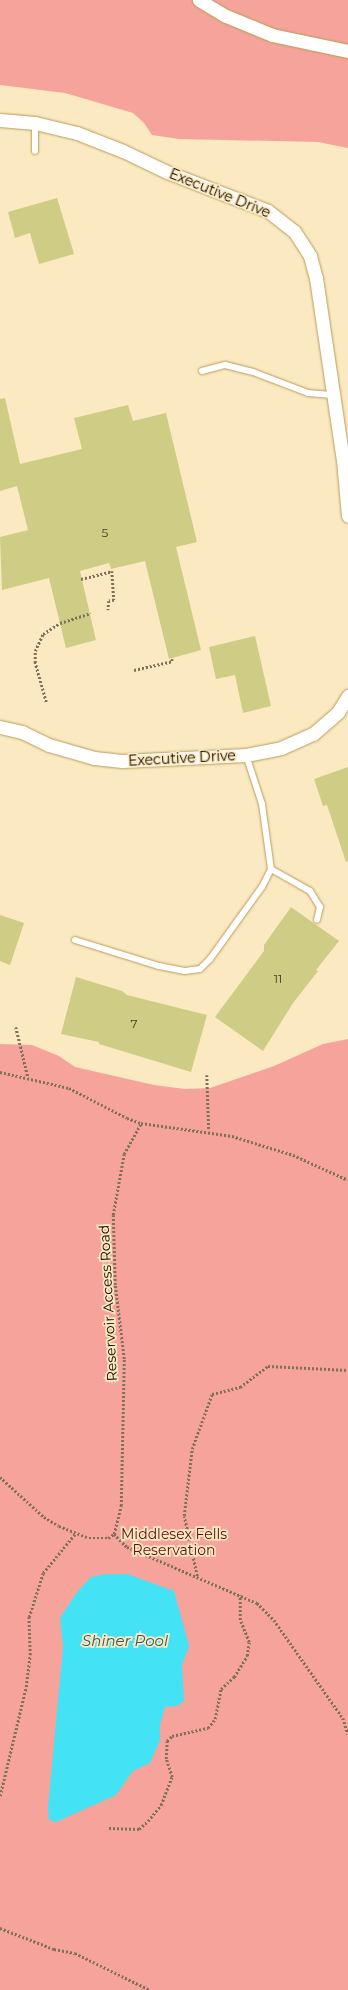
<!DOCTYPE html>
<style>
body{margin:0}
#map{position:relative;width:348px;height:1990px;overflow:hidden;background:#fbe9c1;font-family:Montserrat,sans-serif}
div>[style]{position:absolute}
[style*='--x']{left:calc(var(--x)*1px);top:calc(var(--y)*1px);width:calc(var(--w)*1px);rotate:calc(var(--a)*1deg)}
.green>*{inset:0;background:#f6a49b}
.water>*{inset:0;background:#43e2f5}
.building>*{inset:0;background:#cfcc85}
.path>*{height:2.5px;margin-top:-1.25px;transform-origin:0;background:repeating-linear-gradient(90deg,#7f7159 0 2px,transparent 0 4px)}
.roads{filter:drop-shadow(0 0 1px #b99c5a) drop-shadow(0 0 1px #b99c5a)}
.lane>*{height:6px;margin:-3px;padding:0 3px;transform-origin:3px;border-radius:3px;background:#fff}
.street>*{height:13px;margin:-6.5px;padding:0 6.5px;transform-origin:6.5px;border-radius:6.5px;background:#fff}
span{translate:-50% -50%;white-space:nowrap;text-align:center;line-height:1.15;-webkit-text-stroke:3.5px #fbe9c1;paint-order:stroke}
.number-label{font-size:12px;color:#433a21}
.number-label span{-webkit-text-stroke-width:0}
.street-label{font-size:14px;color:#140900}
.park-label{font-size:14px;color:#5f0d0d}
.water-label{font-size:15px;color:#38595d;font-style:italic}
</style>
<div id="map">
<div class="green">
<div style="clip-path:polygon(0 0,348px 0,348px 148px,318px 142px,179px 139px,152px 135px,144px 123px,133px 113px,65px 93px,0 85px)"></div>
<div style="clip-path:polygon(348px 1039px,348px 1990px,0 1990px,0 1044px,32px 1045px,59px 1056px,75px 1067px,154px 1085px,185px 1089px,210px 1088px,274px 1066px,323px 1044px)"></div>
</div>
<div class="water">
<div style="clip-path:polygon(106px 1574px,127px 1574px,174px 1591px,189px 1646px,182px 1665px,184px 1701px,177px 1706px,165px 1707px,160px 1725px,160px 1740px,150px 1763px,133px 1771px,116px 1795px,56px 1822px,49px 1820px,48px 1808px,63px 1647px,60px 1618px,77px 1592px,91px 1577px)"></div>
</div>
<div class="building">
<div style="clip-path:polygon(57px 198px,74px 254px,39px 264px,30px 233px,15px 238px,8px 212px)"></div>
<div style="clip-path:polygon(5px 398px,20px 464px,82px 449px,74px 418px,128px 405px,133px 421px,166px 413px,197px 542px,176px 547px,201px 650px,169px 659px,145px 561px,111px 569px,109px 563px,80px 571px,96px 640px,66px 648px,49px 578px,2px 590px,0 537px,28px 530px,17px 486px,0 491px,0 399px)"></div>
<div style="clip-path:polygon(255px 636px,271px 706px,243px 713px,235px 675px,216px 679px,209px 647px)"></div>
<div style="clip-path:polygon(348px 767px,348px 861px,346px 862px,327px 805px,323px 806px,314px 779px)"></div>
<div style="clip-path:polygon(291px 907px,339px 941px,316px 970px,318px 971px,293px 1003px,263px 1051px,215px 1017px,264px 951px,264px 945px)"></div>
<div style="clip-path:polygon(0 915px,24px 923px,10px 965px,0 961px)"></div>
<div style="clip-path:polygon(76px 977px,122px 991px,127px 995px,207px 1015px,191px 1072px,99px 1044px,99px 1042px,61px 1034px)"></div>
</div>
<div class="path">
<div style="--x:81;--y:579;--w:32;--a:-14"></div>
<div style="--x:112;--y:571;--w:29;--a:86"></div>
<div style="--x:114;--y:600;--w:5;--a:169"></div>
<div style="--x:109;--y:601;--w:9;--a:96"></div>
<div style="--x:134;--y:670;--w:39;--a:-13"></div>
<div style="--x:172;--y:661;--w:3;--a:-108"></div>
<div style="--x:46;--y:702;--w:41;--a:-105.8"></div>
<div style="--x:35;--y:663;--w:12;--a:-90"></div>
<div style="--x:35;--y:651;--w:19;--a:-65"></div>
<div style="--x:43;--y:634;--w:20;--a:-33"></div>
<div style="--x:60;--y:623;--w:32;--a:-18"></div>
<div style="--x:16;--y:1027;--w:51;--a:76.5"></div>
<div style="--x:0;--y:1072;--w:71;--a:13.1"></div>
<div style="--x:69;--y:1088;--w:65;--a:27.3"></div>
<div style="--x:127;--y:1118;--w:15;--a:20"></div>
<div style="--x:207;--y:1075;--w:56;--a:88"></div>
<div style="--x:0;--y:1477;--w:59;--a:42.3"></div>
<div style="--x:44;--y:1517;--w:17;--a:31"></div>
<div style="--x:59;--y:1526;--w:32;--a:22"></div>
<div style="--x:89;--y:1538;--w:19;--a:0"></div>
<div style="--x:108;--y:1538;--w:7;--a:-34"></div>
<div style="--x:114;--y:1534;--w:29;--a:-76"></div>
<div style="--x:121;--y:1506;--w:147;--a:-88.8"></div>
<div style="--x:124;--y:1359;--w:75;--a:-96.9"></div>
<div style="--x:115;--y:1285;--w:70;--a:-91.6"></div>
<div style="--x:113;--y:1215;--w:62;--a:-79.8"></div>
<div style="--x:124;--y:1154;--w:35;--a:-61"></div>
<div style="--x:141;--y:1123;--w:92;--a:8.1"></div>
<div style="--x:232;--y:1136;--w:64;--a:17.3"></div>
<div style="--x:293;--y:1155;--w:60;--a:24.4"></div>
<div style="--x:114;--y:1534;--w:18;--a:45"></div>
<div style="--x:127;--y:1547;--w:142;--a:23.3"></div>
<div style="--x:257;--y:1603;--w:24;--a:45"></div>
<div style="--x:274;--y:1620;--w:120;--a:54.9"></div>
<div style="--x:343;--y:1718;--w:17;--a:73"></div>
<div style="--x:197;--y:1576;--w:61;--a:-102.2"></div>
<div style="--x:184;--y:1516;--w:67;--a:-83.2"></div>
<div style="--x:192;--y:1449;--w:59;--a:-70"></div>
<div style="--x:212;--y:1394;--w:29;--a:-14"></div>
<div style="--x:240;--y:1387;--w:35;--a:-37"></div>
<div style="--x:268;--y:1366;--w:80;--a:2.9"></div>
<div style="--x:0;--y:1796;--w:112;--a:-76.6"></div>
<div style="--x:26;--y:1687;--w:32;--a:-83"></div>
<div style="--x:30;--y:1655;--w:38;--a:-92"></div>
<div style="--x:29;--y:1617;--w:46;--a:-72.3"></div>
<div style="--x:43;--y:1573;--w:50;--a:-50.6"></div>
<div style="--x:109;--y:1828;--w:30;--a:2"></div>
<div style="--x:139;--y:1829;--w:12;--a:-42"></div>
<div style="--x:148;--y:1821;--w:21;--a:-51"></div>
<div style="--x:161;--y:1805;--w:30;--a:-69"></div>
<div style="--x:172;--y:1777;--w:19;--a:-108"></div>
<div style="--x:166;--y:1759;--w:18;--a:-87"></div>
<div style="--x:167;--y:1741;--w:7;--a:-45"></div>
<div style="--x:172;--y:1736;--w:37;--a:-13"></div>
<div style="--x:208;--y:1728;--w:11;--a:-52"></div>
<div style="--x:215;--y:1719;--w:31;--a:-79"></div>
<div style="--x:221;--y:1689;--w:18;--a:-43"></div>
<div style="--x:234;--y:1677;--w:25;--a:-58"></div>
<div style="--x:247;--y:1656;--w:14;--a:-82"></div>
<div style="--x:249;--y:1642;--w:24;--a:-112"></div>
<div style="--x:240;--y:1620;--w:25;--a:-90"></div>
<div style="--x:0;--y:1928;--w:58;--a:21.3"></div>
<div style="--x:54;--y:1949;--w:21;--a:11"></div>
<div style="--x:75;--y:1953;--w:84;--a:26.3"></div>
</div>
<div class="roads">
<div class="lane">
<div style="--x:35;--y:123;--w:28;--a:90"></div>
<div style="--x:202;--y:371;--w:24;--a:-15"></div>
<div style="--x:225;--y:365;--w:29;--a:14"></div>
<div style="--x:253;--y:372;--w:59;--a:20.9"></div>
<div style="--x:308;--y:393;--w:24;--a:5"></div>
<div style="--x:271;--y:869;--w:45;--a:29.4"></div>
<div style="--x:310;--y:891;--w:19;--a:58"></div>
<div style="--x:320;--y:907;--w:13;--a:103"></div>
<div style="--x:75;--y:940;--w:88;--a:17.2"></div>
<div style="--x:159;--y:966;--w:26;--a:11"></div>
<div style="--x:185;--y:971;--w:15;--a:-8"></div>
<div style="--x:200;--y:969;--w:14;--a:-45"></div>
<div style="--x:210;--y:959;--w:89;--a:-54.2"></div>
<div style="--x:262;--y:887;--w:20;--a:-63"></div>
<div style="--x:271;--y:869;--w:66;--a:-97.9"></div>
<div style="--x:262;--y:804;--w:52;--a:-108.1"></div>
</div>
<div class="street">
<div style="--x:199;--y:0;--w:31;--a:31"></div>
<div style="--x:226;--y:16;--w:50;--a:22.4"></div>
<div style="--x:272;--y:35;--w:78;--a:11.9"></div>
<div style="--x:0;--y:120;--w:35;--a:5"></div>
<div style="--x:35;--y:123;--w:43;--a:13.4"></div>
<div style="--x:77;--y:133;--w:49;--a:21.4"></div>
<div style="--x:123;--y:151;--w:49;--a:25.5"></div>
<div style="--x:167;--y:172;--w:108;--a:21.1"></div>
<div style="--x:268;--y:211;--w:33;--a:38"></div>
<div style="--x:294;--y:231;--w:30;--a:57"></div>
<div style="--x:310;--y:256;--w:23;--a:75"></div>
<div style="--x:316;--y:278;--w:184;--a:81.6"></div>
<div style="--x:343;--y:460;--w:56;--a:84.9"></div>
<div style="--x:0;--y:727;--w:23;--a:13"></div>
<div style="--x:22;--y:732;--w:30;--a:26"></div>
<div style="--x:49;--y:745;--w:47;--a:16.1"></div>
<div style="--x:94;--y:758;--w:28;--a:6"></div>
<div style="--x:122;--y:761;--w:124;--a:-2.8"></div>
<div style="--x:246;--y:755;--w:36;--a:-11"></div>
<div style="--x:281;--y:748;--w:35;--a:-24"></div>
<div style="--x:313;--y:734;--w:33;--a:-41"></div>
<div style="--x:338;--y:712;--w:19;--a:-58"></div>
</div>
</div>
<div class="number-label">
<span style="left:105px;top:533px">5</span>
<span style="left:278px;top:979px">11</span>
<span style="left:134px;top:1024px">7</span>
</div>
<div class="street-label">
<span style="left:220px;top:193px;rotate:22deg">Executive Drive</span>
<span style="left:182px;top:758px;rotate:-3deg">Executive Drive</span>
<span style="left:108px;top:1303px;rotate:-93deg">Reservoir Access Road</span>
</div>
<div class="park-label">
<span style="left:174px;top:1542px">Middlesex Fells<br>Reservation</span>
</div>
<div class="water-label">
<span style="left:125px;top:1641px">Shiner Pool</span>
</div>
</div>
